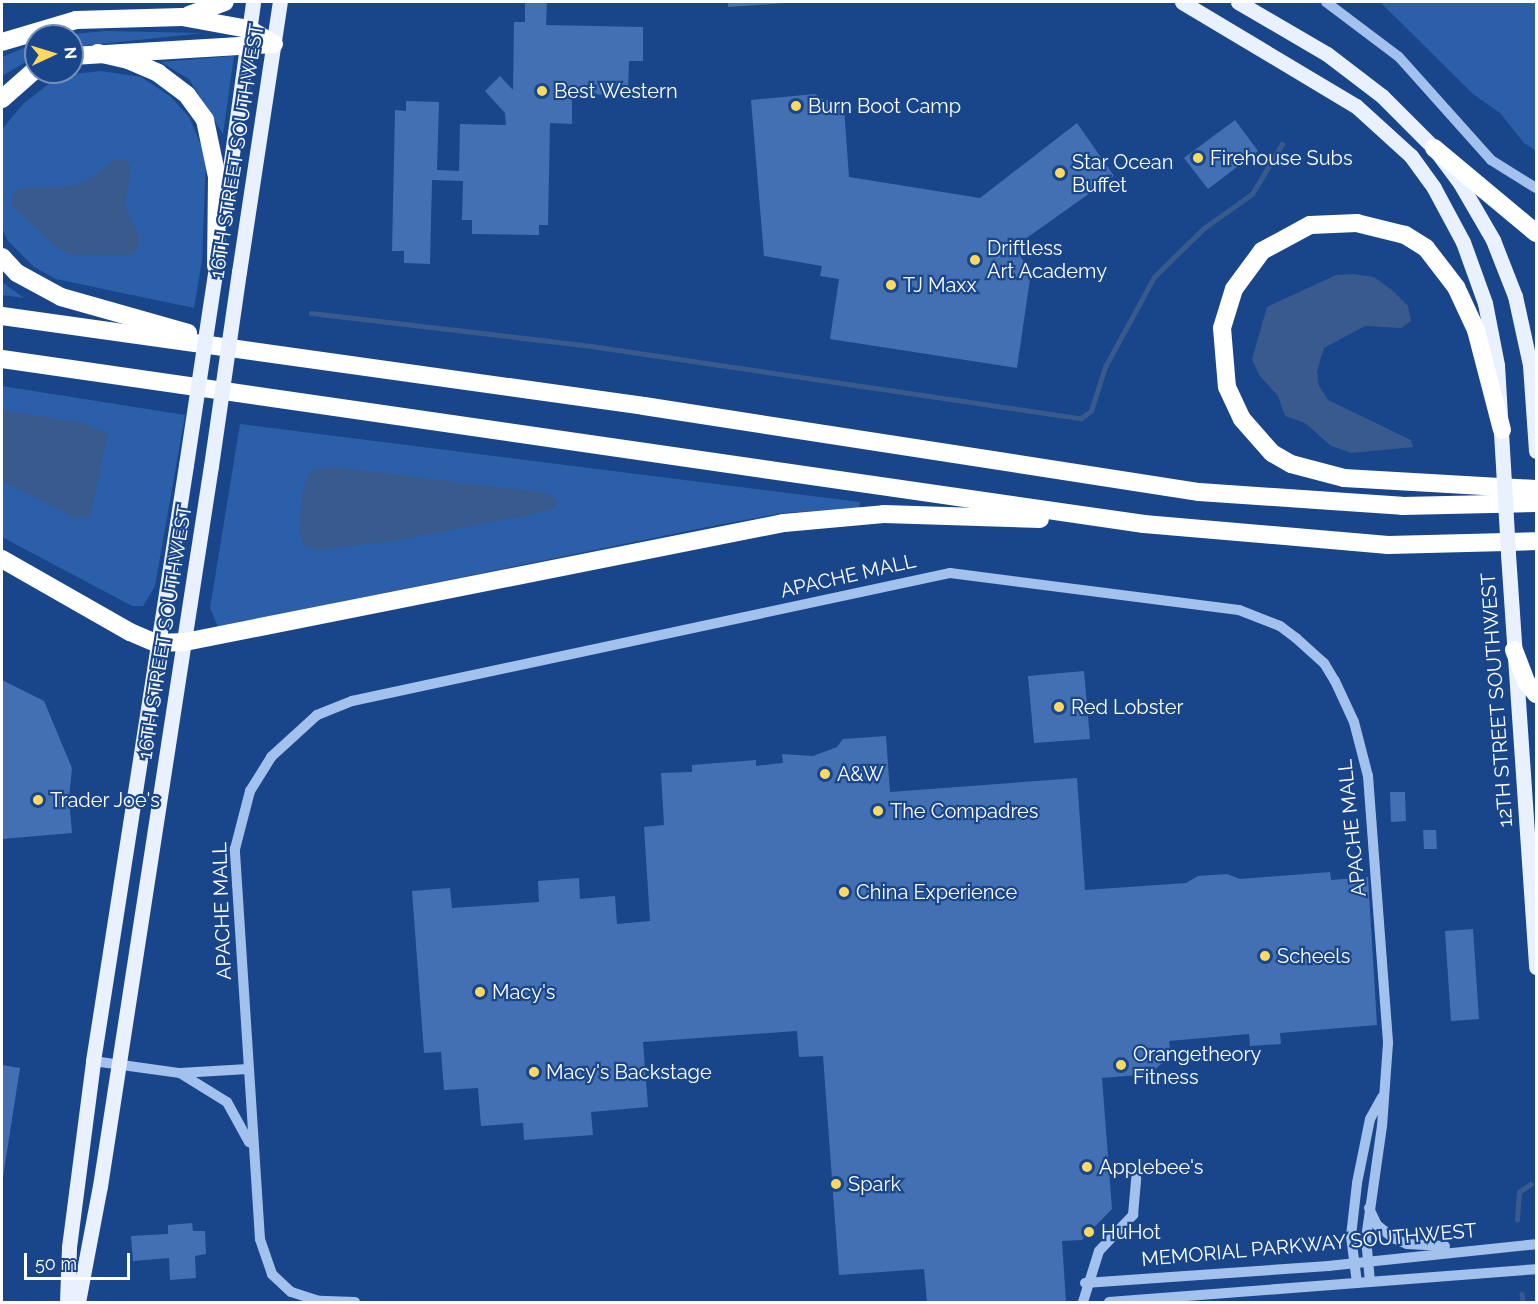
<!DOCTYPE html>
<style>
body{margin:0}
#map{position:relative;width:1538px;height:1304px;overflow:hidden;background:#19468a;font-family:Raleway,sans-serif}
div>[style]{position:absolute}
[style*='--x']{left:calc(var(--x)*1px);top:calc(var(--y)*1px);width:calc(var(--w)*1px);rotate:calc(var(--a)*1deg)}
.green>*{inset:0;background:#2c5fa9}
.water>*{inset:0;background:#395a8d}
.stream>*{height:4.5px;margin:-2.25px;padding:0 2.25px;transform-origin:2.25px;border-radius:2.25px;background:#395a8d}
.building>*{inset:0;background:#4270b3}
.minor>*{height:10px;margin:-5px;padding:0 5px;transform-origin:5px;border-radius:5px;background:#a3c1ed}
.major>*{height:15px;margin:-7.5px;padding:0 7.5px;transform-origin:7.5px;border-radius:7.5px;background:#e9f1ff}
.highway>*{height:18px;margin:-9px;padding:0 9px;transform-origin:9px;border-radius:9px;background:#fff}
.major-bridge>*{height:15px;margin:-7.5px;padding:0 7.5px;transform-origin:7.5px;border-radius:7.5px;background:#e9f1ff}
.dots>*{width:16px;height:16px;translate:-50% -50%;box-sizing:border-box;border:3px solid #19468a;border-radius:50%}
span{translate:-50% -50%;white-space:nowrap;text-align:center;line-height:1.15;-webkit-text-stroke:4.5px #19468a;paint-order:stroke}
.poi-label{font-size:20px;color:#fff}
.left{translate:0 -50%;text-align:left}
.street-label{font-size:20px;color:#fff}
.frame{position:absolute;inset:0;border:3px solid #fff;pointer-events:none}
.north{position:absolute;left:24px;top:24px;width:60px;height:60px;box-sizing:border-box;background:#19468a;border:2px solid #7590b9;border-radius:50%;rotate:86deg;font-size:16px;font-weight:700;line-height:24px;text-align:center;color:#fff}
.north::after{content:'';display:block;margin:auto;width:21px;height:27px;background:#ffd85f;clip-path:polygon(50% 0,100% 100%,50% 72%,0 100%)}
.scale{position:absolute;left:24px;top:1253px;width:106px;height:27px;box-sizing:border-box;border:3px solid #fff;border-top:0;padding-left:8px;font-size:18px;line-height:21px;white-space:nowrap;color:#fff;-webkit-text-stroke:4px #19468a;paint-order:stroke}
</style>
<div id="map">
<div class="green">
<div style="clip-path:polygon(1380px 2px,1536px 2px,1536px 151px,1524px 143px,1500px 113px,1473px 94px)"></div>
<div style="clip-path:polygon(106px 31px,203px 33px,72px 47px,72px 36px,52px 36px)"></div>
<div style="clip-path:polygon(36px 43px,36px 56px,2px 76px,2px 57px)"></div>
<div style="clip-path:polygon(234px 56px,223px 134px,189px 79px,161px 62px)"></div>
<div style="clip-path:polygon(101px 71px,141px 77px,171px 97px,189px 117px,206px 157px,202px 260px,194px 308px,56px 279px,34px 267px,8px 241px,2px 229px,3px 128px,23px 104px,50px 83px,74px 74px)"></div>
<div style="clip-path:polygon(2px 282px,24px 298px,2px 295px)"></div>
<div style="clip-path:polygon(2px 386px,185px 415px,155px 586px,143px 606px,132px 606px,2px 537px)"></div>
<div style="clip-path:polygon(240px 424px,860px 502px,859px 508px,783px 513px,707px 527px,218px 627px,210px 608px)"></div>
</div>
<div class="water">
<div style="clip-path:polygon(115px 159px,126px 159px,131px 167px,125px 207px,139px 235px,139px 246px,132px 255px,71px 255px,56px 247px,12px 206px,11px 198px,18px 188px,73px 186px,87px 181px)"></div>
<div style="clip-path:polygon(1353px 274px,1374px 277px,1392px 290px,1408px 306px,1411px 321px,1401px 328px,1365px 326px,1324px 348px,1317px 371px,1319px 386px,1328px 400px,1411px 440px,1413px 447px,1352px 453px,1331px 446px,1305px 423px,1285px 416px,1278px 396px,1259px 375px,1252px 359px,1267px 307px,1336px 275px)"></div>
<div style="clip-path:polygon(2px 410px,84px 423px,108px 434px,90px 517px,74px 517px,2px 481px)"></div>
<div style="clip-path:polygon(334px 467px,548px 493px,558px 502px,552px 509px,530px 515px,395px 541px,317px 550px,305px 546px,299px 532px,302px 494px,308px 475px,316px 469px)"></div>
</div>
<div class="stream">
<div style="--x:311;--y:313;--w:282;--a:6.7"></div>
<div style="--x:591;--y:346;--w:495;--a:8.4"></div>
<div style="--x:1081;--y:418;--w:12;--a:-35"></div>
<div style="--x:1091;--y:411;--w:46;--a:-72.3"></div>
<div style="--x:1105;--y:367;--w:102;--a:-61.4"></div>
<div style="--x:1154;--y:277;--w:70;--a:-44.4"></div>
<div style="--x:1204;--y:228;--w:59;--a:-35.3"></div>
<div style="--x:1252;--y:194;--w:58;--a:-59"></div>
<div style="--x:1517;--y:1220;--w:28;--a:-86"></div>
<div style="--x:1519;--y:1192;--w:14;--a:-34"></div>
<div style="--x:1522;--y:1294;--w:8;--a:83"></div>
</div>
<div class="building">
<div style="clip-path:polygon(525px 2px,547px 2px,546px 25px,643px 27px,643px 61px,629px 61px,628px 95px,572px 94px,572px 124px,550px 123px,548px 225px,539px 225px,539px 235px,472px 234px,472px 220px,462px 220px,463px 181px,432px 180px,430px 264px,404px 263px,404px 251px,392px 251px,395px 110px,406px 111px,406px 101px,439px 102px,437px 170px,459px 171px,460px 124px,506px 125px,505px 113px,485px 91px,500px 76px,513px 90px,514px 22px,525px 22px)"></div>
<div style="clip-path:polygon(728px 2px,786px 2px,786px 3px,728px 7px)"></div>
<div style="clip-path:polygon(815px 94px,824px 100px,836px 100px,844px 108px,849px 177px,980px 198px,1077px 123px,1114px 176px,1014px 247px,1031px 272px,1017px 368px,830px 339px,839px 279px,820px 276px,822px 266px,764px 256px,751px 100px)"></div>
<div style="clip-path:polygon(1235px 120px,1258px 151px,1208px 189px,1184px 158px)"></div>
<div style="clip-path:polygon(1084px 671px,1090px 739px,1034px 743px,1028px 676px)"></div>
<div style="clip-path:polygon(2px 680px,44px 701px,72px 768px,69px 798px,72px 833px,2px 839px)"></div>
<div style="clip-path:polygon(886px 736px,890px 792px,1077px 778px,1085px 890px,1186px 883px,1198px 876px,1227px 874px,1240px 879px,1330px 872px,1331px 880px,1368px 877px,1377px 1025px,1280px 1033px,1281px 1044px,1250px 1046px,1249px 1034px,1169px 1041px,1171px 1056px,1149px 1074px,1102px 1078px,1112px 1209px,1082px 1240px,1062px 1241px,1066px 1302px,927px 1302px,924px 1269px,839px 1275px,823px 1056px,799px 1057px,797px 1031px,643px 1042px,648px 1107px,591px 1112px,593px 1135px,524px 1140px,523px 1123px,481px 1126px,478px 1088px,444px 1090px,441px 1052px,424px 1053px,412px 891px,450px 888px,452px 908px,539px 902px,538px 881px,579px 878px,580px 899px,615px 896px,617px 924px,650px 921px,644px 827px,664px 825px,661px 773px,692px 772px,692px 765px,756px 760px,756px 766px,783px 763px,782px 754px,813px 756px,837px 747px,843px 739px)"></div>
<div style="clip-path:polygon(1390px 792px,1405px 792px,1406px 821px,1391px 822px)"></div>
<div style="clip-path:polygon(1423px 830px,1436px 830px,1437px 849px,1424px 849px)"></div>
<div style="clip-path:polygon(1473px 929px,1479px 1019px,1451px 1021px,1445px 931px)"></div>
<div style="clip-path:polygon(2px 1065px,20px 1068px,3px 1177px,2px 1177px)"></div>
<div style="clip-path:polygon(192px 1223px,193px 1231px,205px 1231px,206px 1254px,195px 1256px,196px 1278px,170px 1280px,169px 1258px,133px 1261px,131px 1236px,168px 1234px,168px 1225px)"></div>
</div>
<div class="minor">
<div style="--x:1326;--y:2;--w:91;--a:37"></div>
<div style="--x:1399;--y:57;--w:138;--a:48.2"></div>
<div style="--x:1491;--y:160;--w:53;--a:31.9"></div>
<div style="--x:93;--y:1061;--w:88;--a:7.9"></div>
<div style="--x:180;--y:1073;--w:68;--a:-3.4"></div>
<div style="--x:180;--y:1073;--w:55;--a:31.7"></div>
<div style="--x:227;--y:1102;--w:46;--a:61.2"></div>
<div style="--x:1369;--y:1208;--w:19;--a:65"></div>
<div style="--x:1377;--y:1225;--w:21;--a:39"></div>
<div style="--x:1393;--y:1238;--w:15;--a:23"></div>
<div style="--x:1407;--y:1244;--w:38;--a:3"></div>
<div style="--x:1085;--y:1283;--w:244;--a:-4"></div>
<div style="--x:1328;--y:1266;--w:209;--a:-6"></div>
<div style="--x:1357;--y:1283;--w:47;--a:-97.3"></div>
<div style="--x:1351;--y:1236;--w:53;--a:-83.5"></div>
<div style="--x:1357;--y:1183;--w:65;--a:-78.5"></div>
<div style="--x:1370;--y:1119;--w:25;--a:-61"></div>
<div style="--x:355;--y:1302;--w:36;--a:-178"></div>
<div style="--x:319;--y:1301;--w:29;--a:-162"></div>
<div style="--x:291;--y:1292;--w:26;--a:-137"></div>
<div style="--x:272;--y:1274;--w:37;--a:-109"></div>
<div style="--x:260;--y:1239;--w:391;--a:-93.7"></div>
<div style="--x:235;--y:849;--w:60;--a:-75.5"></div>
<div style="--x:250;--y:791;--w:40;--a:-58"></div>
<div style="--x:271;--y:757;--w:62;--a:-42.4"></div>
<div style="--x:317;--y:715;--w:38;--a:-22"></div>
<div style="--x:352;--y:701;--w:612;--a:-12.08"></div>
<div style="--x:950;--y:573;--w:291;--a:7.3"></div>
<div style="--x:1239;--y:610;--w:44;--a:21.3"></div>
<div style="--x:1280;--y:626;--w:20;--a:37"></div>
<div style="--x:1296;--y:638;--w:38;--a:42"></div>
<div style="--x:1324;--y:663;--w:21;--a:59"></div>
<div style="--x:1335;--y:681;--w:45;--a:65.1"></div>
<div style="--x:1354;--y:722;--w:56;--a:75.5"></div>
<div style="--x:1368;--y:776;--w:268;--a:85.7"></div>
<div style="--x:1388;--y:1043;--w:83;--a:94.1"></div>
<div style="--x:1382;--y:1126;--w:113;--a:98.1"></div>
<div style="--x:1366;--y:1238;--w:44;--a:84.8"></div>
<div style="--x:1083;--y:1302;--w:53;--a:-72.6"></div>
<div style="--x:1099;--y:1251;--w:50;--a:-46.6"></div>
<div style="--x:1133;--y:1215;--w:37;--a:-85"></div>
<div style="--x:1109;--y:1302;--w:428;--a:-4.4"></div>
</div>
<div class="major">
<div style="--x:1182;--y:2;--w:203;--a:30.9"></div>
<div style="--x:1356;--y:106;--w:74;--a:42.3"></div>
<div style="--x:1411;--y:156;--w:39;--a:54"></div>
<div style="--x:1434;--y:188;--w:61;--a:61.8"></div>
<div style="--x:1463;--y:242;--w:65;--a:70.2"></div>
<div style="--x:1485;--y:303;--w:63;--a:79"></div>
<div style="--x:1497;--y:365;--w:101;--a:86.6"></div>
<div style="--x:1238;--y:2;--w:103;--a:30.3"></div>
<div style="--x:1327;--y:54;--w:69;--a:37.4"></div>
<div style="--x:1382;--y:96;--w:74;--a:45"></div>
<div style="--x:1434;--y:148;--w:44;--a:53.4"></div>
<div style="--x:1460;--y:183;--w:66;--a:59.9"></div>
<div style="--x:1493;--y:240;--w:60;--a:68.6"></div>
<div style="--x:1515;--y:296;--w:71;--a:77.7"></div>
<div style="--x:1530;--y:365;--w:86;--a:86"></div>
<div style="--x:223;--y:219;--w:219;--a:-82.1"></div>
<div style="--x:239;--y:272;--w:273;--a:-81.4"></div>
<div style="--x:1508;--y:554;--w:414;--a:86.1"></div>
<div style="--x:67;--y:1302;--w:55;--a:-87.9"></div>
<div style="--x:69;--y:1247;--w:188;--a:-82.6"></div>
<div style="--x:93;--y:1061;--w:603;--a:-81.13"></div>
<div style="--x:78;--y:1302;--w:118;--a:-79.3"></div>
<div style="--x:100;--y:1186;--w:729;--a:-81.24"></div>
</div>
<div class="highway">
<div style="--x:189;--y:15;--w:38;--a:-20"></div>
<div style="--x:2;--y:42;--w:77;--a:-16.6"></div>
<div style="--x:76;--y:20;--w:106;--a:-1.6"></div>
<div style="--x:182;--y:17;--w:68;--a:10.2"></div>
<div style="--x:249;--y:29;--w:29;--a:31"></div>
<div style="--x:98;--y:53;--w:31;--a:13"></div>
<div style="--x:128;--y:60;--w:33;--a:23"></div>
<div style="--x:158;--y:73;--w:36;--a:37"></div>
<div style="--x:187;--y:95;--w:31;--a:54"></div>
<div style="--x:205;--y:120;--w:58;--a:78.1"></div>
<div style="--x:217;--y:177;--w:89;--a:90.6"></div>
<div style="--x:72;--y:56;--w:202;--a:-3.4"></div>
<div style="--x:2;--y:99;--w:45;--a:-41.4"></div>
<div style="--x:1434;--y:148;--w:133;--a:39.8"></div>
<div style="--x:2;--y:257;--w:22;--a:47"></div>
<div style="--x:17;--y:273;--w:50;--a:28.6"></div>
<div style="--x:61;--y:297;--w:132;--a:15.8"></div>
<div style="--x:2;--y:316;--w:648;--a:7.98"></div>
<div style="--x:644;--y:406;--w:562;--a:8.81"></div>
<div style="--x:1199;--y:492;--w:203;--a:3.9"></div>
<div style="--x:1402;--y:506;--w:134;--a:-1.3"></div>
<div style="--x:2;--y:359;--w:1154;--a:8.22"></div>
<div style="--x:1144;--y:524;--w:245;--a:4.9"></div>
<div style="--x:1388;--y:545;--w:148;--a:-1.5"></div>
<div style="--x:1502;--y:430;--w:103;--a:-104.6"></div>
<div style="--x:1476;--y:330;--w:47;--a:-114.9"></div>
<div style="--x:1456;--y:287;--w:49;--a:-127.6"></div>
<div style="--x:1426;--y:248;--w:25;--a:-148"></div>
<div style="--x:1405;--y:235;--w:49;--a:-166"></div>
<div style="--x:1357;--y:223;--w:47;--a:177.6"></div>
<div style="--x:1310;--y:225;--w:55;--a:151.6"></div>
<div style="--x:1262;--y:251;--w:47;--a:126.4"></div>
<div style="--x:1234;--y:289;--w:41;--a:107.1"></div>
<div style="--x:1222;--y:328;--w:59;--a:85.2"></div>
<div style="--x:1227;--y:387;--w:35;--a:65"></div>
<div style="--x:1242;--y:419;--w:45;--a:48.6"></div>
<div style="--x:1272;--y:453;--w:22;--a:30"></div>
<div style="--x:1291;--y:464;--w:55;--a:14.8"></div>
<div style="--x:1344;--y:478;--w:192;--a:3.3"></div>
<div style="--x:2;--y:559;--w:147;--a:29.7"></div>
<div style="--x:130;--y:632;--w:28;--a:23"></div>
<div style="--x:156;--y:643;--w:29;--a:-2"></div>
<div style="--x:185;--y:642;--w:611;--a:-11.24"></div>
<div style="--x:784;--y:523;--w:100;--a:-5.1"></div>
<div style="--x:884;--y:514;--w:156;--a:1.8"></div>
<div style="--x:1514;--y:650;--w:34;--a:69"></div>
<div style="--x:1526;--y:682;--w:16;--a:50"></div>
</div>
<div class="major-bridge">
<div style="--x:186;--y:465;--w:201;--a:-81.4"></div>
<div style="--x:211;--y:466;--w:196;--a:-81.8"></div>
<div style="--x:1503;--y:466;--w:88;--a:86.7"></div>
</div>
<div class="dots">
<div style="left:542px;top:91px;background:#ffd85f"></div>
<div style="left:796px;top:106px;background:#ffd85f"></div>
<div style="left:1198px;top:158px;background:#ffd85f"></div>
<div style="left:1060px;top:173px;background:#ffd85f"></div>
<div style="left:975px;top:260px;background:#ffd85f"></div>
<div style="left:891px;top:285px;background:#ffd85f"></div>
<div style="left:1059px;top:707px;background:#ffd85f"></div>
<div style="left:825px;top:774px;background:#ffd85f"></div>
<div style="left:38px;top:800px;background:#ffd85f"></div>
<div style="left:878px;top:811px;background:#ffd85f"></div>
<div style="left:844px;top:892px;background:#ffd85f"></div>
<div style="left:1265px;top:956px;background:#ffd85f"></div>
<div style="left:480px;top:992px;background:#ffd85f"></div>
<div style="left:1121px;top:1065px;background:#ffd85f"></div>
<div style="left:534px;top:1072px;background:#ffd85f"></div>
<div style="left:1087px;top:1167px;background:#ffd85f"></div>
<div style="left:836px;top:1184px;background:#ffd85f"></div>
<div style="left:1089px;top:1232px;background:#ffd85f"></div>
</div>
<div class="poi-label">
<span class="left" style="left:554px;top:91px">Best Western</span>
<span class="left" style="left:808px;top:106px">Burn Boot Camp</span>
<span class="left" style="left:1210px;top:158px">Firehouse Subs</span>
<span class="left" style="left:1072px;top:174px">Star Ocean<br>Buffet</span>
<span class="left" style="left:987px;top:260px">Driftless<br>Art Academy</span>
<span class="left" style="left:903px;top:285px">TJ Maxx</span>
<span class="left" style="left:1071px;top:707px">Red Lobster</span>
<span class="left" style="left:837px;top:774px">A&amp;W</span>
<span class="left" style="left:50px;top:800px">Trader Joe's</span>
<span class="left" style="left:890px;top:811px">The Compadres</span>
<span class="left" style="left:856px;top:892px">China Experience</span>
<span class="left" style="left:1277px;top:956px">Scheels</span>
<span class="left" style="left:492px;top:992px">Macy's</span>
<span class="left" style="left:1133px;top:1066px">Orangetheory<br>Fitness</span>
<span class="left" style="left:546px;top:1072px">Macy's Backstage</span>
<span class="left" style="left:1099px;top:1167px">Applebee's</span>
<span class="left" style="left:848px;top:1184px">Spark</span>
<span class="left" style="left:1101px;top:1232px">HuHot</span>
</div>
<div class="street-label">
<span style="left:237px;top:151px;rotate:-81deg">16TH STREET SOUTHWEST</span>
<span style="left:848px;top:576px;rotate:-13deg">APACHE MALL</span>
<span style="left:165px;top:632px;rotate:-81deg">16TH STREET SOUTHWEST</span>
<span style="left:1497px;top:700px;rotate:-94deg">12TH STREET SOUTHWEST</span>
<span style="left:1352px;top:828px;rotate:-96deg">APACHE MALL</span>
<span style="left:222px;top:911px;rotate:-92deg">APACHE MALL</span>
<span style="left:1309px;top:1245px;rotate:-5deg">MEMORIAL PARKWAY SOUTHWEST</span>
</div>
<div class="frame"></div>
<div class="north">N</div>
<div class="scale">50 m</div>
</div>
